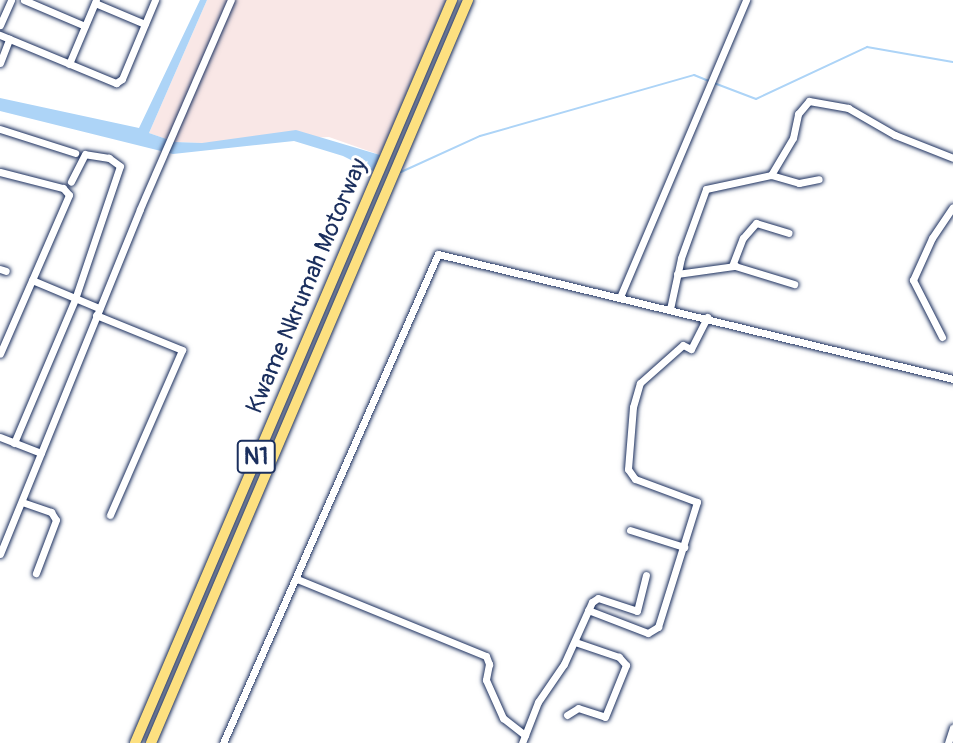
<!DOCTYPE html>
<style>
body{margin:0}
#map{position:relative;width:953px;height:743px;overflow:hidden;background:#fff;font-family:Pangolin,sans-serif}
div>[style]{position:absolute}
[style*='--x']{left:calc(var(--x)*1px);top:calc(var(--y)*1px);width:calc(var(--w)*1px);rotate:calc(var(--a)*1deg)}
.built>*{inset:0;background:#f9e7e6}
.water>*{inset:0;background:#add4f7}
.stream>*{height:2px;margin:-1px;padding:0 1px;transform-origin:1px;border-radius:1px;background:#add4f7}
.roads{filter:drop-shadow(0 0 2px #1b2f5e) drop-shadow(0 0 2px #1b2f5e)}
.minor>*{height:7px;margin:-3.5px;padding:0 3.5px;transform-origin:3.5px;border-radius:3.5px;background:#fff}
.highway>*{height:10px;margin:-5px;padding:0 5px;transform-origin:5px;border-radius:5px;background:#fde080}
span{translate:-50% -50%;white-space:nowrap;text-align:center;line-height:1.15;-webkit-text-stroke:6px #fff;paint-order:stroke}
.shield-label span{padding:2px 5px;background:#fff;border:2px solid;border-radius:5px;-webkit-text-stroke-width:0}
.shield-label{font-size:23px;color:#1b2f5e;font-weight:700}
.street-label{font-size:24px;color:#1b2f5e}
</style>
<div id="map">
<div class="built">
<div style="clip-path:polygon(207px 0,446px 0,380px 155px,329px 137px,202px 143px,175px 142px,149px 133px)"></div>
</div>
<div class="water">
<div style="clip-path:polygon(200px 0,207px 0,149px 133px,175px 142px,202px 143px,296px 130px,380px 155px,373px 171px,343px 156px,294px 141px,173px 154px,0 111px,0 98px,139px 128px)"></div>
</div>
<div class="stream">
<div style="--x:714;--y:83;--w:45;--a:20.9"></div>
<div style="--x:756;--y:99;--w:123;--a:-25.1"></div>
<div style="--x:867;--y:47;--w:87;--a:9.9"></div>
<div style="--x:401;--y:172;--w:87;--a:-24.5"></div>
<div style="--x:480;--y:136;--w:223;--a:-15.9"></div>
<div style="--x:694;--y:75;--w:16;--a:22"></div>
</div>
<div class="roads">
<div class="minor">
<div style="--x:24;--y:0;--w:66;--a:23.1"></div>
<div style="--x:95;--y:3;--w:54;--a:22.8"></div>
<div style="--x:0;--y:25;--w:27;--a:-66"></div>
<div style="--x:0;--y:35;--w:126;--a:22.5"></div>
<div style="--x:116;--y:83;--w:7;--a:-34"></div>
<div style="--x:122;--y:79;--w:86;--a:-67.3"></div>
<div style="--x:0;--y:63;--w:26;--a:-69"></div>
<div style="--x:69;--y:64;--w:69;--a:-67.1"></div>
<div style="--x:0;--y:129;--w:79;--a:17.7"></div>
<div style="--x:0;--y:172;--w:65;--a:14.3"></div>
<div style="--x:63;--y:188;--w:9;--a:49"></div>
<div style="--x:69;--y:195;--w:173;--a:113.5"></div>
<div style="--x:771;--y:175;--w:29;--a:16"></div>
<div style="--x:799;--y:183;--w:20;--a:-11"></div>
<div style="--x:732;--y:266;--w:30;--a:-69"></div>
<div style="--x:743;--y:238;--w:20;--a:-49"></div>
<div style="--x:756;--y:223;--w:34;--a:17"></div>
<div style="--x:0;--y:269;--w:6;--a:18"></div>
<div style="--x:677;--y:274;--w:59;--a:-7.9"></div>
<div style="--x:735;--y:266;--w:62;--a:17"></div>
<div style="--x:32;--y:280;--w:73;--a:22.7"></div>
<div style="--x:620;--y:297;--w:323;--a:-67"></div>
<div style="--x:670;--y:309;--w:52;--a:-77.8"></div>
<div style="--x:681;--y:258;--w:73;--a:-70.1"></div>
<div style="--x:706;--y:189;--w:66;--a:-12.2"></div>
<div style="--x:771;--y:175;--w:43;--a:-59.3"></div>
<div style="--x:793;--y:138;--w:25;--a:-78"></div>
<div style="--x:798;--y:114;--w:17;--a:-50"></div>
<div style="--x:809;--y:101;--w:40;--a:10"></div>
<div style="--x:848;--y:108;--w:54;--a:29.9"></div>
<div style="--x:895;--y:135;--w:62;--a:21.6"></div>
<div style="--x:96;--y:315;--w:93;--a:22.1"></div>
<div style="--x:182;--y:350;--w:180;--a:113.6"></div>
<div style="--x:942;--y:337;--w:64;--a:-117"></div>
<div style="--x:913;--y:280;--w:46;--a:-65.7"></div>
<div style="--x:932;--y:238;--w:37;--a:-56"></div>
<div style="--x:0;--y:437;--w:44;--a:21.3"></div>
<div style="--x:14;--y:443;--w:156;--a:-67"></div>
<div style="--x:75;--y:299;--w:140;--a:-71.3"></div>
<div style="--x:120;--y:166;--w:14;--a:-144"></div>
<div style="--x:109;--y:158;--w:24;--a:-171"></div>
<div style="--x:85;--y:154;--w:31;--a:117"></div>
<div style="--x:22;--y:502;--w:31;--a:19"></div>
<div style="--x:51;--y:512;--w:9;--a:58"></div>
<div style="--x:56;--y:520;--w:57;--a:110.7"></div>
<div style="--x:630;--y:530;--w:57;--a:17.5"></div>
<div style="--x:0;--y:554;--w:372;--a:-67.9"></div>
<div style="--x:140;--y:209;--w:228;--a:-66.5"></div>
<div style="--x:297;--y:579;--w:204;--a:22.2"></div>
<div style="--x:486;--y:656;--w:9;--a:69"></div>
<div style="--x:489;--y:664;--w:16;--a:101"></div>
<div style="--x:486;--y:680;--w:42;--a:65.9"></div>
<div style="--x:503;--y:718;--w:28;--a:38"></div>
<div style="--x:588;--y:610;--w:64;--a:21"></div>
<div style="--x:648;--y:633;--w:12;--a:-31"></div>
<div style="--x:658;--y:627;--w:131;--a:-72.7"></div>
<div style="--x:697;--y:502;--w:66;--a:-159.6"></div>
<div style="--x:635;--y:479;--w:12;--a:-125"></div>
<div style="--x:628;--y:469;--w:62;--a:-85.4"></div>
<div style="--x:633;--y:407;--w:25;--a:-74"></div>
<div style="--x:640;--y:383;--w:57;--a:-41.5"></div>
<div style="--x:683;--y:345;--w:9;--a:27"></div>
<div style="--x:691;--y:349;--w:36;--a:-63"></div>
<div style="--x:567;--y:715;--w:13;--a:-32"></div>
<div style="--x:578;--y:708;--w:28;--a:18"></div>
<div style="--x:605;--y:717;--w:56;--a:-68"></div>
<div style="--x:626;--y:665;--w:11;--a:-131"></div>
<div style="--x:619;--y:657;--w:46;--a:-161.2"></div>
<div style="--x:223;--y:743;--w:534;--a:-66.27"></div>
<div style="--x:438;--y:254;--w:530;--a:13.64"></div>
<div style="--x:522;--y:743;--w:44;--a:-68.7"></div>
<div style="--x:538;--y:702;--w:46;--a:-55.6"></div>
<div style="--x:564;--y:664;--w:68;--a:-65.7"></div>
<div style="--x:592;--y:602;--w:7;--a:-34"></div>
<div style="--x:598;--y:598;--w:41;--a:18.4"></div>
<div style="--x:637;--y:611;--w:37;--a:-76"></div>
<div style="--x:948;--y:743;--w:16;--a:-72"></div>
</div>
<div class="highway">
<div style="--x:135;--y:743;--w:808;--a:-66.89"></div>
<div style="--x:151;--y:743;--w:808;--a:-66.89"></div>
</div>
</div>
<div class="shield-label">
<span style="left:256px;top:457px">N1</span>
</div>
<div class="street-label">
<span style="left:307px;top:286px;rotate:-67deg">Kwame Nkrumah Motorway</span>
</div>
</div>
